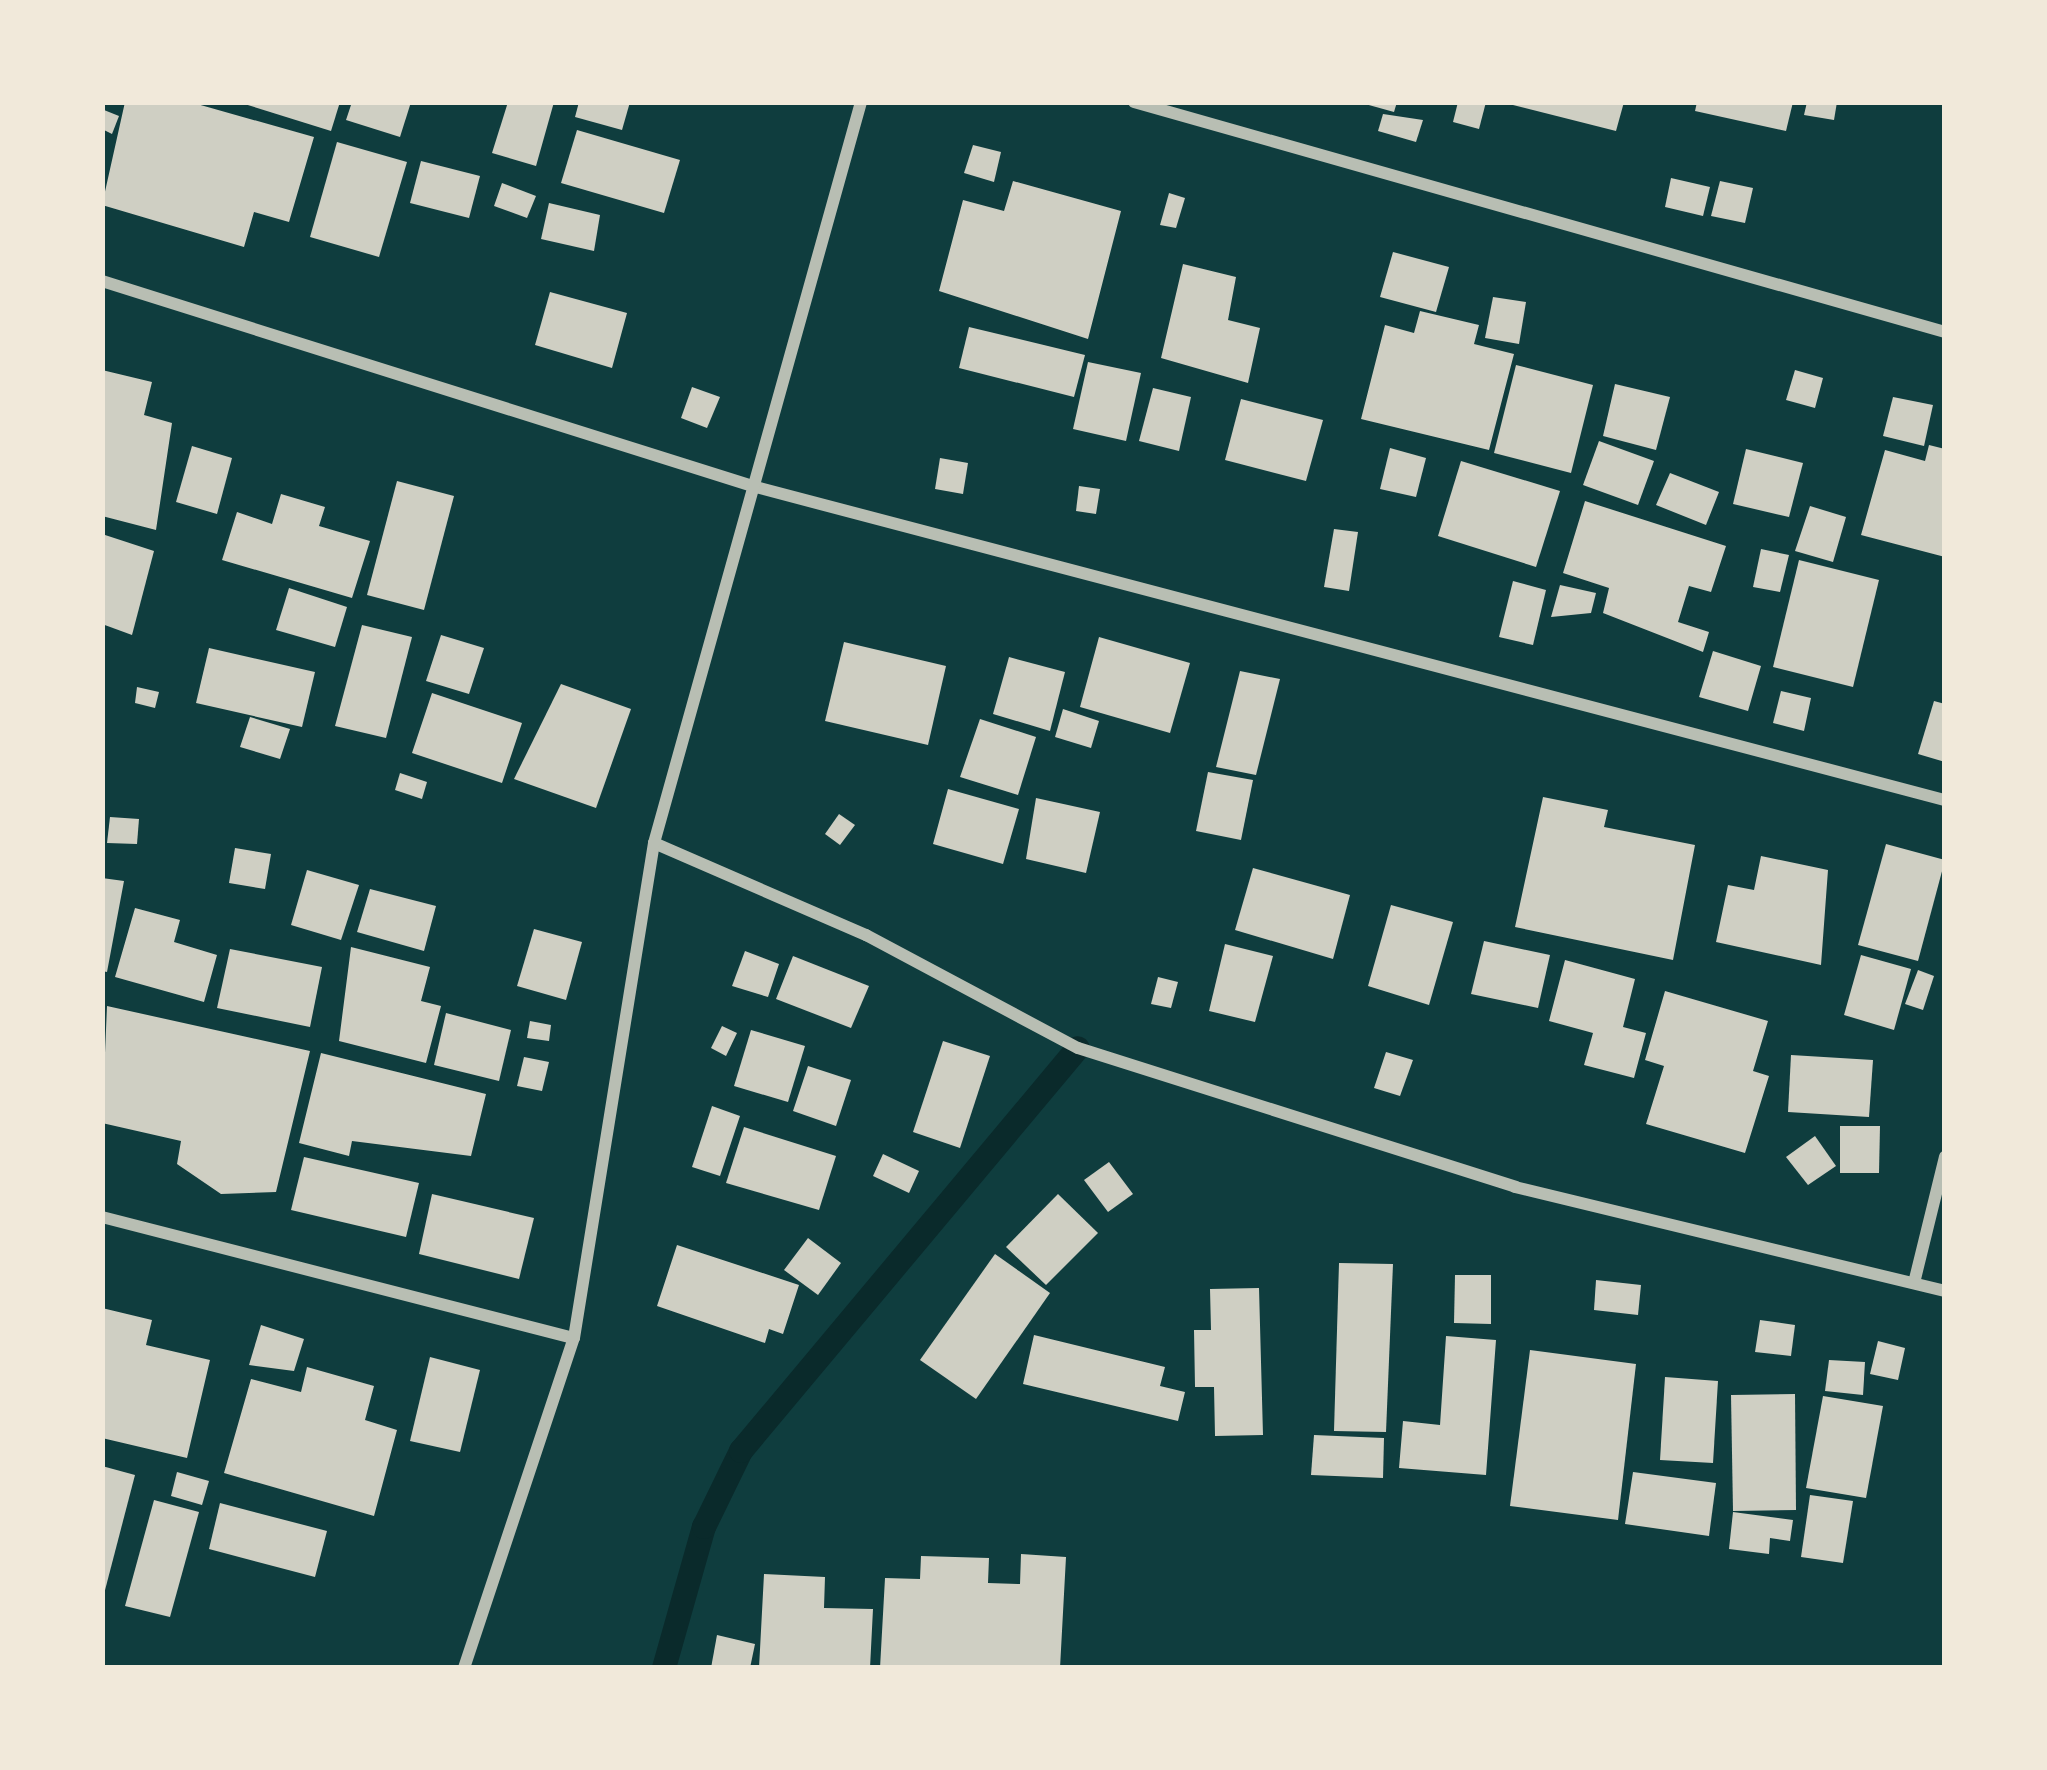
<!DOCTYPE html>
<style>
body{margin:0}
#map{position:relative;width:2047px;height:1770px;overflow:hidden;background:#0f3d3e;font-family:"Archivo Narrow",sans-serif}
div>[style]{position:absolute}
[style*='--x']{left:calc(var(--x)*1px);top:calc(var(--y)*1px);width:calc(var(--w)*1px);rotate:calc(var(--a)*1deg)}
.stream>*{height:24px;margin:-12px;padding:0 12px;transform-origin:12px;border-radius:12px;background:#0a2a2b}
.building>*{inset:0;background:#cfcfc3}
.minor>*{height:12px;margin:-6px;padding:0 6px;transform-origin:6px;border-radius:6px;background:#b8beb3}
span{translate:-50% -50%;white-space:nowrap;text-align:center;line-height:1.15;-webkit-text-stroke:10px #f1e9da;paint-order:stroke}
.frame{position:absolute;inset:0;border:105px solid #f1e9da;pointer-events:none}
</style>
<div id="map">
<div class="stream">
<div style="--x:664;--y:1668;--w:147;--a:-74.2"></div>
<div style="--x:704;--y:1527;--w:85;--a:-64"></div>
<div style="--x:741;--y:1451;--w:525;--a:-50.1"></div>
</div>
<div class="building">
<div style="clip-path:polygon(125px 102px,190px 102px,314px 137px,289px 222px,254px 212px,244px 247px,102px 205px)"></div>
<div style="clip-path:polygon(238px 102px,340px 102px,331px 131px)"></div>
<div style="clip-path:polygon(352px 102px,411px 102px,400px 137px,346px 120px)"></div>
<div style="clip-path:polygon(508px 102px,554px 102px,536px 166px,492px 153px)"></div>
<div style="clip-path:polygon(579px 102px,630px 102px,622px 130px,575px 117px)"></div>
<div style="clip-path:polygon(1358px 102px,1397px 102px,1394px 112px)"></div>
<div style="clip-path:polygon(1458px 102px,1486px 102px,1479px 129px,1453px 122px)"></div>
<div style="clip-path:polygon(1501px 102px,1624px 102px,1616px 131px)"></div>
<div style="clip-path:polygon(1697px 102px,1793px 102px,1786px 131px,1695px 111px)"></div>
<div style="clip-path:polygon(1807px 102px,1837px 102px,1834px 120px,1804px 115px)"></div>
<div style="clip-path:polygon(104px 110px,119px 116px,112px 134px,102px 129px)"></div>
<div style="clip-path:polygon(1383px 114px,1423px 120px,1416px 142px,1378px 131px)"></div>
<div style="clip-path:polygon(577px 130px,680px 160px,664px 213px,561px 183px)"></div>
<div style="clip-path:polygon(337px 142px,407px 162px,379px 257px,310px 237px)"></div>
<div style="clip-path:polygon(973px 145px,1001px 152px,994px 182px,964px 173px)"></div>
<div style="clip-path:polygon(421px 161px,480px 176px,469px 218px,410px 203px)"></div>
<div style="clip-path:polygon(1671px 178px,1710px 187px,1703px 216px,1665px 207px)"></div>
<div style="clip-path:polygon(1013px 181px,1121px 211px,1088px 339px,939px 291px,963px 200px,1004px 211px)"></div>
<div style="clip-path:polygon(1720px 181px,1753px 188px,1745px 223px,1711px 216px)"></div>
<div style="clip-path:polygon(502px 183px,536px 196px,527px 218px,494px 206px)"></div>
<div style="clip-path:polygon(1169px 193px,1185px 198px,1176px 228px,1160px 225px)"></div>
<div style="clip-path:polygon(549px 203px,600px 215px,594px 251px,541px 239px)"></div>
<div style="clip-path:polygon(1393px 252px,1449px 267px,1436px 312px,1380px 297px)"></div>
<div style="clip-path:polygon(1183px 264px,1236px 277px,1228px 320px,1260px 328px,1248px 383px,1161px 358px)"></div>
<div style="clip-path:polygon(550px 292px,627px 313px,612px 368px,535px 345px)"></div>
<div style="clip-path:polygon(1493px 297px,1526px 302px,1519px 344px,1485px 338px)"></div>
<div style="clip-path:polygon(1420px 311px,1479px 325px,1474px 344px,1514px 354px,1489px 450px,1361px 419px,1385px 325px,1414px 333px)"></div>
<div style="clip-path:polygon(969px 327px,1085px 355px,1074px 397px,959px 368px)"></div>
<div style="clip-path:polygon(1088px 362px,1141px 373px,1126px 441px,1073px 429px)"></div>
<div style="clip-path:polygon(1516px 365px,1593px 385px,1571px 473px,1494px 453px)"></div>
<div style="clip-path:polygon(102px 370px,152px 382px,144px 415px,172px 423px,156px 530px,102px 516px)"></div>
<div style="clip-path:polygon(1795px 370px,1823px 378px,1815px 408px,1786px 400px)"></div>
<div style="clip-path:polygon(1615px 384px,1670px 397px,1656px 450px,1603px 436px)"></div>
<div style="clip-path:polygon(692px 387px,720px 397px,707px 428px,681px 418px)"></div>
<div style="clip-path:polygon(1153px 388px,1191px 397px,1179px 451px,1139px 441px)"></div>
<div style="clip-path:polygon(1893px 397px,1933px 405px,1924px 446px,1883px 436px)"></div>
<div style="clip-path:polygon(1241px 399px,1323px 420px,1306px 481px,1225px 460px)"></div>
<div style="clip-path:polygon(1599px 441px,1654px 461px,1638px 505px,1583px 485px)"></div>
<div style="clip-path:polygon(1929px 445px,1945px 449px,1945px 557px,1861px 535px,1885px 450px,1925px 461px)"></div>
<div style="clip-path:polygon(192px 446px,232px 458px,217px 514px,176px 502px)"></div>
<div style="clip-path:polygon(1390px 448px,1426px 458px,1416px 497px,1380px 489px)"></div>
<div style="clip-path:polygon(1746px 449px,1803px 463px,1789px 517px,1733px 504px)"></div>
<div style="clip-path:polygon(940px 458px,968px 463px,963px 494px,935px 489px)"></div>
<div style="clip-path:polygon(1461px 461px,1560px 491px,1536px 567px,1438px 536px)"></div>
<div style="clip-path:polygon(1670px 473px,1719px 492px,1706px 525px,1656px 505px)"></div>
<div style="clip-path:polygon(397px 481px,454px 496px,424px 610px,367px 595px)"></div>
<div style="clip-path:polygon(1079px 486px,1100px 489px,1096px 514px,1076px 511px)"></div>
<div style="clip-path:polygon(281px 494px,325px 507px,319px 526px,370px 541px,352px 598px,222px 560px,237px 512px,272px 524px)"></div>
<div style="clip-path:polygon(1585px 501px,1726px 546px,1711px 592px,1689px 586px,1678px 622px,1709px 632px,1703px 652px,1603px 613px,1609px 588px,1563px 573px)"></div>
<div style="clip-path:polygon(1810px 506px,1846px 517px,1833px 562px,1795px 551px)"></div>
<div style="clip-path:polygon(1334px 529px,1358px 532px,1349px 591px,1324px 587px)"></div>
<div style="clip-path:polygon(102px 534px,154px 551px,132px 635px,102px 624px)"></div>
<div style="clip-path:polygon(1761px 549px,1789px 555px,1780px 592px,1753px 587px)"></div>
<div style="clip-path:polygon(1799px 560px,1879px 580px,1853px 687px,1773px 667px)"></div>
<div style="clip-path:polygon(1513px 581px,1546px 590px,1533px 645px,1499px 637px)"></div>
<div style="clip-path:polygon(1560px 585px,1596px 593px,1591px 613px,1551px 617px)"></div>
<div style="clip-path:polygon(289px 588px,347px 607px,335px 647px,276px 630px)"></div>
<div style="clip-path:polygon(362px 625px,412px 637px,386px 738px,335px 726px)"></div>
<div style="clip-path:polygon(441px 635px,484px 648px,469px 694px,426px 681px)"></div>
<div style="clip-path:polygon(1099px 637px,1190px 663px,1170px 733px,1080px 707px)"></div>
<div style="clip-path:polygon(844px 642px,946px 666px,928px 745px,825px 721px)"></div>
<div style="clip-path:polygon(209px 648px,315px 672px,302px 727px,196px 703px)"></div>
<div style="clip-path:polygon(1713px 651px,1761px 666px,1748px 711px,1699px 697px)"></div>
<div style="clip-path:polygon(1009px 657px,1065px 672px,1050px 731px,993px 714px)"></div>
<div style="clip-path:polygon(1240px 671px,1280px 679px,1256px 775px,1216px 767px)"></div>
<div style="clip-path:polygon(561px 684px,631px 709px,596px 808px,514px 779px)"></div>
<div style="clip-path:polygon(137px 687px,159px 692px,155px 708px,135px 703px)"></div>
<div style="clip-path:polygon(1781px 691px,1811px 698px,1804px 731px,1773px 723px)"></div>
<div style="clip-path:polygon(432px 693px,522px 723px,502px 783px,412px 753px)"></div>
<div style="clip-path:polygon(1934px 701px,1945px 704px,1945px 762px,1918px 754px)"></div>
<div style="clip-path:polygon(1063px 709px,1099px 721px,1091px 748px,1055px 737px)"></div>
<div style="clip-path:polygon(250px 717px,290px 729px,280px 759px,240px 747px)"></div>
<div style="clip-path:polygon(980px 719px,1036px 737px,1018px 795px,960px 777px)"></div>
<div style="clip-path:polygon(1208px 772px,1253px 780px,1241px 840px,1196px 831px)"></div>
<div style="clip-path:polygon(400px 773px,427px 782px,422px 799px,395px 790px)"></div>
<div style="clip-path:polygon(948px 789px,1019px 809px,1003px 864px,933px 844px)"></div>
<div style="clip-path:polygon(1543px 797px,1608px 810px,1604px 827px,1695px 845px,1673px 960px,1515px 927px)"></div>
<div style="clip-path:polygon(1036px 798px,1100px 812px,1086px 873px,1026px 859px)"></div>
<div style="clip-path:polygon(839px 814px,855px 825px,840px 845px,825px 834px)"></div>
<div style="clip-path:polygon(110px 817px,139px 819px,137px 844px,107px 843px)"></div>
<div style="clip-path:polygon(1886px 844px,1945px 860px,1918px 961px,1858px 945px)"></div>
<div style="clip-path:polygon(235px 848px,271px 854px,265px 889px,229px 883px)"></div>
<div style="clip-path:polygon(1761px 856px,1828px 870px,1821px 965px,1716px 942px,1728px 885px,1754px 890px)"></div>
<div style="clip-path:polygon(1253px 868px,1350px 895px,1333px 959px,1235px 930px)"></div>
<div style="clip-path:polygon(307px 870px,359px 885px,341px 940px,291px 925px)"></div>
<div style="clip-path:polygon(102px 878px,124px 881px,107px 972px,102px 971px)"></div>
<div style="clip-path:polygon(370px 889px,436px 906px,424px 951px,357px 932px)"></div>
<div style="clip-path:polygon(1391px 905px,1453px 922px,1429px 1005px,1368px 986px)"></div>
<div style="clip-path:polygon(135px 908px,180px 920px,174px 942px,217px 955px,204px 1002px,115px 977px)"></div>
<div style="clip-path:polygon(534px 929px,582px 942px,566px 1000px,517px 986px)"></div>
<div style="clip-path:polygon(1484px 941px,1550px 955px,1538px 1008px,1471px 994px)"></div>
<div style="clip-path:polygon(1225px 944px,1273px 956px,1255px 1022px,1209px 1011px)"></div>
<div style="clip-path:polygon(351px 947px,430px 967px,421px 1001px,441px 1006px,426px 1063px,339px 1041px)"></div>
<div style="clip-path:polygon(230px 949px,322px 967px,310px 1027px,217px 1008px)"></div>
<div style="clip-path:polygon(745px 951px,779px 964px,768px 997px,732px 986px)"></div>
<div style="clip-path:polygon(1861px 955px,1911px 969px,1894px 1030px,1844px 1015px)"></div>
<div style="clip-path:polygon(793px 956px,869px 986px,851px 1028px,776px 999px)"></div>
<div style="clip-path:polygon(1565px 960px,1635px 979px,1623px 1027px,1646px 1033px,1634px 1078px,1584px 1065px,1593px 1033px,1549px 1021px)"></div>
<div style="clip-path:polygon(1918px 970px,1934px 976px,1923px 1010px,1905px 1004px)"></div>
<div style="clip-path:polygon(1158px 977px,1178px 982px,1171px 1008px,1151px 1004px)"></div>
<div style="clip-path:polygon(1665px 991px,1768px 1021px,1753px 1071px,1769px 1076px,1745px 1153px,1646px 1124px,1664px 1066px,1645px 1060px)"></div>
<div style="clip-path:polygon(107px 1006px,310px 1051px,276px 1192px,221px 1194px,177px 1164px,181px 1141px,102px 1123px)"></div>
<div style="clip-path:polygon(446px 1013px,511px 1030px,499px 1081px,434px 1065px)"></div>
<div style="clip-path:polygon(530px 1021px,551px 1025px,549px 1041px,527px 1038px)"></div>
<div style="clip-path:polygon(722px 1026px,737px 1033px,726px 1056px,711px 1048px)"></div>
<div style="clip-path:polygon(751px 1030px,805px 1046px,788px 1102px,734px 1086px)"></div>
<div style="clip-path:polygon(943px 1041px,990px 1056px,960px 1148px,913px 1132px)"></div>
<div style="clip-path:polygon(1386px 1052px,1413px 1060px,1400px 1096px,1374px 1088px)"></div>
<div style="clip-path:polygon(321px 1053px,486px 1094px,471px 1156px,352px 1141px,349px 1156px,299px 1143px)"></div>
<div style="clip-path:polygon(1791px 1055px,1873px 1060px,1869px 1117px,1788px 1112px)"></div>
<div style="clip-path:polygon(524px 1057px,549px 1062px,542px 1091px,517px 1086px)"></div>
<div style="clip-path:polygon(808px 1066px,851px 1080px,836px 1126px,793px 1111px)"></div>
<div style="clip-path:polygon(712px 1106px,740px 1116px,720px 1176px,692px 1167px)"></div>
<div style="clip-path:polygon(1840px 1126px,1880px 1126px,1879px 1173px,1840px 1173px)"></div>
<div style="clip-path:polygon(744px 1127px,836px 1156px,819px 1210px,726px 1183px)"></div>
<div style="clip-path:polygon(1815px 1136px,1836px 1166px,1808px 1185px,1786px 1157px)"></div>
<div style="clip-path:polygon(883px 1154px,919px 1171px,909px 1193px,873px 1176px)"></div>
<div style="clip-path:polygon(304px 1157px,419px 1183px,406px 1237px,291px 1210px)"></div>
<div style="clip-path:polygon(1109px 1162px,1133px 1194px,1108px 1212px,1084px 1180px)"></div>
<div style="clip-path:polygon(432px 1194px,534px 1218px,519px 1279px,419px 1254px)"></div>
<div style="clip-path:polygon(1058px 1194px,1098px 1233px,1046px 1285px,1006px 1247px)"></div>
<div style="clip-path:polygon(808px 1238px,841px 1263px,818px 1295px,784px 1270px)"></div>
<div style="clip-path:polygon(677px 1245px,799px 1285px,783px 1334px,769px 1329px,765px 1343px,657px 1306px)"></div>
<div style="clip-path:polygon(995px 1254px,1050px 1293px,976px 1399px,920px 1360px)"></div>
<div style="clip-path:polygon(1339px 1263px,1393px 1264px,1386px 1432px,1334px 1431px)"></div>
<div style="clip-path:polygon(1455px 1275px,1491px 1275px,1491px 1324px,1454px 1323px)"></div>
<div style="clip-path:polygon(1596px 1280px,1641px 1285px,1638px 1315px,1594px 1310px)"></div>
<div style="clip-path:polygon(1259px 1288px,1263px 1435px,1215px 1436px,1214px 1387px,1195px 1387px,1194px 1330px,1211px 1330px,1210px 1289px)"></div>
<div style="clip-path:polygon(102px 1308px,152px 1320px,146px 1345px,210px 1360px,187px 1458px,102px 1438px)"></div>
<div style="clip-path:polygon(1760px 1320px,1795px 1325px,1791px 1356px,1755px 1352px)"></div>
<div style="clip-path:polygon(261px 1325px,304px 1339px,294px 1371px,249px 1365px)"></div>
<div style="clip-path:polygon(1034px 1335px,1165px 1367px,1160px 1386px,1185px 1392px,1178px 1421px,1023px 1384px)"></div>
<div style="clip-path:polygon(1446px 1336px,1496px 1340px,1486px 1475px,1399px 1468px,1403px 1421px,1440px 1425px)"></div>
<div style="clip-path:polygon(1878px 1341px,1905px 1348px,1898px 1380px,1870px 1374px)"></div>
<div style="clip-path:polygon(1530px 1350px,1636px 1364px,1618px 1520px,1510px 1506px)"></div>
<div style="clip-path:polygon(430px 1357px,480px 1370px,460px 1452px,410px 1441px)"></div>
<div style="clip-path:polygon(1829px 1360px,1865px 1362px,1863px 1395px,1825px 1391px)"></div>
<div style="clip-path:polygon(307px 1367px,374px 1386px,365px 1420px,397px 1430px,374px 1516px,224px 1473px,251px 1379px,301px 1392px)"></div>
<div style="clip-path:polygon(1665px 1377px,1718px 1381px,1713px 1463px,1660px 1460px)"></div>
<div style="clip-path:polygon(1795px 1394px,1796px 1510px,1733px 1511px,1731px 1395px)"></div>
<div style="clip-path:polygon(1823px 1396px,1883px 1406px,1866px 1498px,1806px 1488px)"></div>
<div style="clip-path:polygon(1314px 1435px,1384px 1438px,1383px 1478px,1311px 1475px)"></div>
<div style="clip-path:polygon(102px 1466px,135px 1475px,104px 1594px,102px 1594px)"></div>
<div style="clip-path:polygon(177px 1472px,209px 1481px,202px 1505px,171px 1496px)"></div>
<div style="clip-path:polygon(1633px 1472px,1716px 1483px,1709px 1536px,1625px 1524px)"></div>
<div style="clip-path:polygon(1810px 1495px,1853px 1501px,1843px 1563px,1801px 1557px)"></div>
<div style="clip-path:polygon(154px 1500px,199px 1512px,170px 1617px,125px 1606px)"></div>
<div style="clip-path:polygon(220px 1503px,327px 1531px,315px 1577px,209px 1549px)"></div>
<div style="clip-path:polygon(1733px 1512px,1793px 1520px,1790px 1541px,1770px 1538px,1769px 1554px,1729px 1549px)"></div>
<div style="clip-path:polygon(1021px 1554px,1066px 1557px,1060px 1668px,880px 1668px,885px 1578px,920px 1579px,921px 1556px,989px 1558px,988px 1583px,1020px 1584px)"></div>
<div style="clip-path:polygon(764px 1574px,825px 1577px,824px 1608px,873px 1609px,870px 1668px,759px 1668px)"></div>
<div style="clip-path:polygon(717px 1635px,755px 1644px,750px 1668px,711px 1668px)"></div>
</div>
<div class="minor">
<div style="--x:1134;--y:102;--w:843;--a:15.83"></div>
<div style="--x:102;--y:281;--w:682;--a:17.5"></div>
<div style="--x:752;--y:486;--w:1234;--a:14.75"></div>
<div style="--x:654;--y:843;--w:231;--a:23.5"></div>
<div style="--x:866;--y:935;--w:240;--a:28.1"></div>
<div style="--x:1078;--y:1048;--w:459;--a:17.6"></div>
<div style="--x:1515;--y:1187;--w:442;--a:13.6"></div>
<div style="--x:102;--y:1217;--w:487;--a:14.4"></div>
<div style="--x:1914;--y:1283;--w:130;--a:-76.2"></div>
<div style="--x:464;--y:1668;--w:348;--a:-71.6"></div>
<div style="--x:574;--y:1338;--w:501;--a:-80.82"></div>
<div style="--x:654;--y:843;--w:769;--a:-74.39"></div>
</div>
<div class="frame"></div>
</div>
